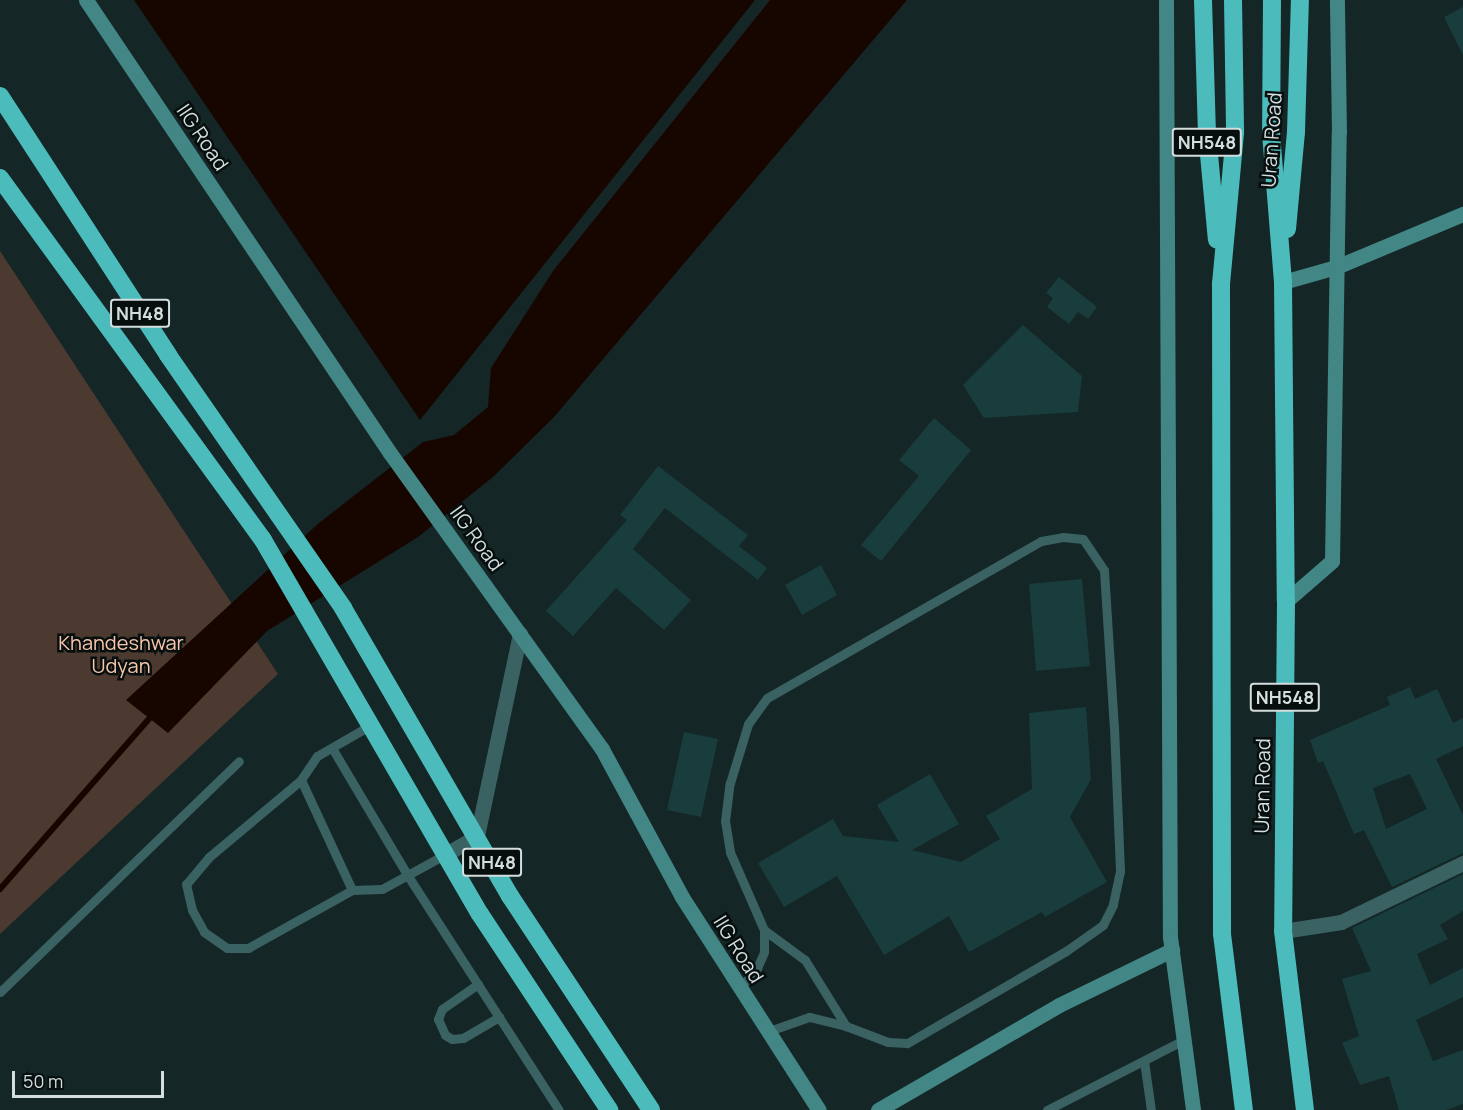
<!DOCTYPE html>
<style>
body{margin:0}
#map{position:relative;width:1463px;height:1110px;overflow:hidden;background:#152626;font-family:Manrope,sans-serif}
div>[style]{position:absolute}
[style*='--x']{left:calc(var(--x)*1px);top:calc(var(--y)*1px);width:calc(var(--w)*1px);rotate:calc(var(--a)*1deg)}
.green>*{inset:0;background:#4c3a31}
.water>*{inset:0;background:#170500}
.stream>*{height:6px;margin:-3px;padding:0 3px;transform-origin:3px;border-radius:3px;background:#170500}
.building>*{inset:0;background:#193c3c}
.lane>*{height:9px;margin:-4.5px;padding:0 4.5px;transform-origin:4.5px;border-radius:4.5px;background:#3a6262}
.street>*{height:15px;margin:-7.5px;padding:0 7.5px;transform-origin:7.5px;border-radius:7.5px;background:#3a6262}
.secondary>*{height:15px;margin:-7.5px;padding:0 7.5px;transform-origin:7.5px;border-radius:7.5px;background:#438686}
.highway>*{height:18px;margin:-9px;padding:0 9px;transform-origin:9px;border-radius:9px;background:#4bbbbb}
span{translate:-50% -50%;white-space:nowrap;text-align:center;line-height:1.15;-webkit-text-stroke:5px #070e0e;paint-order:stroke}
.shield-label span{padding:2px 4px;background:#070e0e;border:2px solid;border-radius:4px;-webkit-text-stroke-width:0}
.shield-label{font-size:18px;color:#d4dede;font-weight:700}
.street-label{font-size:20px;color:#d4dede}
.park-label{font-size:20px;color:#fbc6ac}
.scale{position:absolute;left:12px;top:1071px;width:152px;height:27px;box-sizing:border-box;border:3px solid #d4dede;border-top:0;padding-left:8px;font-size:18px;line-height:21px;white-space:nowrap;color:#d4dede;-webkit-text-stroke:4px #070e0e;paint-order:stroke}
</style>
<div id="map">
<div class="green">
<div style="clip-path:polygon(0 251px,278px 674px,0 934px)"></div>
</div>
<div class="water">
<div style="clip-path:polygon(134px 0,755px 0,420px 420px)"></div>
<div style="clip-path:polygon(770px 0,907px 0,554px 417px,493px 477px,418px 537px,267px 631px,168px 733px,126px 700px,319px 523px,423px 442px,454px 435px,488px 407px,491px 368px,553px 271px)"></div>
</div>
<div class="stream">
<div style="--x:0;--y:889;--w:234;--a:-48.8"></div>
</div>
<div class="building">
<div style="clip-path:polygon(1463px 7px,1463px 55px,1444px 17px)"></div>
<div style="clip-path:polygon(1059px 277px,1097px 307px,1088px 319px,1078px 312px,1069px 324px,1047px 307px,1053px 298px,1046px 293px)"></div>
<div style="clip-path:polygon(1023px 325px,1082px 376px,1078px 412px,984px 418px,963px 385px)"></div>
<div style="clip-path:polygon(934px 418px,971px 450px,881px 561px,861px 545px,919px 476px,899px 460px)"></div>
<div style="clip-path:polygon(658px 466px,748px 535px,739px 546px,767px 568px,758px 580px,665px 508px,633px 549px,691px 600px,664px 630px,616px 588px,573px 636px,546px 611px,627px 520px,620px 515px)"></div>
<div style="clip-path:polygon(821px 565px,837px 595px,802px 615px,785px 585px)"></div>
<div style="clip-path:polygon(1082px 579px,1090px 666px,1036px 671px,1029px 584px)"></div>
<div style="clip-path:polygon(evenodd,1410px 687px,1415px 699px,1437px 689px,1453px 723px,1463px 718px,1463px 746px,1436px 759px,1463px 815px,1463px 853px,1392px 887px,1364px 830px,1354px 834px,1323px 761px,1318px 763px,1310px 740px,1390px 705px,1387px 697px,1410px 687px,1410px 774px,1427px 809px,1386px 829px,1373px 788px,1410px 774px)"></div>
<div style="clip-path:polygon(1086px 707px,1091px 779px,1070px 817px,1107px 882px,1045px 917px,1042px 912px,969px 952px,949px 916px,884px 955px,837px 876px,784px 907px,758px 863px,833px 819px,843px 836px,899px 842px,877px 805px,930px 774px,959px 824px,912px 850px,961px 862px,1000px 839px,986px 816px,1032px 789px,1029px 713px)"></div>
<div style="clip-path:polygon(684px 732px,718px 739px,701px 817px,667px 810px)"></div>
<div style="clip-path:polygon(1463px 874px,1463px 911px,1440px 925px,1448px 939px,1417px 954px,1430px 985px,1463px 968px,1463px 997px,1416px 1020px,1433px 1061px,1463px 1050px,1463px 1104px,1446px 1110px,1399px 1110px,1389px 1076px,1360px 1085px,1342px 1043px,1359px 1036px,1342px 979px,1371px 971px,1352px 928px)"></div>
</div>
<div class="lane">
<div style="--x:371;--y:725;--w:62;--a:150.1"></div>
<div style="--x:317;--y:756;--w:29;--a:124"></div>
<div style="--x:301;--y:780;--w:121;--a:65.1"></div>
<div style="--x:352;--y:890;--w:30;--a:-2"></div>
<div style="--x:382;--y:889;--w:73;--a:-28.7"></div>
<div style="--x:332;--y:748;--w:149;--a:59.3"></div>
<div style="--x:408;--y:876;--w:278;--a:57.2"></div>
<div style="--x:301;--y:780;--w:120;--a:140.1"></div>
<div style="--x:209;--y:857;--w:35;--a:130"></div>
<div style="--x:186;--y:884;--w:27;--a:77"></div>
<div style="--x:192;--y:910;--w:25;--a:61"></div>
<div style="--x:204;--y:932;--w:28;--a:35"></div>
<div style="--x:227;--y:948;--w:21;--a:0"></div>
<div style="--x:248;--y:948;--w:119;--a:-29.1"></div>
<div style="--x:764;--y:930;--w:51;--a:36.2"></div>
<div style="--x:805;--y:960;--w:78;--a:58.2"></div>
<div style="--x:478;--y:984;--w:44;--a:145.2"></div>
<div style="--x:442;--y:1009;--w:11;--a:112"></div>
<div style="--x:438;--y:1019;--w:17;--a:66"></div>
<div style="--x:445;--y:1035;--w:8;--a:30"></div>
<div style="--x:452;--y:1039;--w:11;--a:-5"></div>
<div style="--x:463;--y:1038;--w:42;--a:-30.3"></div>
<div style="--x:739;--y:989;--w:28;--a:-49"></div>
<div style="--x:757;--y:968;--w:17;--a:-66"></div>
<div style="--x:764;--y:952;--w:22;--a:-90"></div>
<div style="--x:764;--y:930;--w:85;--a:-113.6"></div>
<div style="--x:730;--y:852;--w:31;--a:-99"></div>
<div style="--x:725;--y:821;--w:38;--a:-83"></div>
<div style="--x:730;--y:783;--w:62;--a:-73"></div>
<div style="--x:748;--y:724;--w:32;--a:-54"></div>
<div style="--x:767;--y:698;--w:316;--a:-29.8"></div>
<div style="--x:1041;--y:541;--w:22;--a:-10"></div>
<div style="--x:1063;--y:537;--w:20;--a:6"></div>
<div style="--x:1083;--y:539;--w:37;--a:56"></div>
<div style="--x:1104;--y:570;--w:157;--a:86.4"></div>
<div style="--x:1114;--y:727;--w:144;--a:87.6"></div>
<div style="--x:1120;--y:871;--w:35;--a:102"></div>
<div style="--x:1113;--y:905;--w:22;--a:117"></div>
<div style="--x:1103;--y:925;--w:45;--a:144.9"></div>
<div style="--x:1066;--y:951;--w:184;--a:149.9"></div>
<div style="--x:907;--y:1043;--w:19;--a:-177"></div>
<div style="--x:888;--y:1042;--w:45;--a:-159.1"></div>
<div style="--x:846;--y:1026;--w:38;--a:-166"></div>
<div style="--x:809;--y:1017;--w:46;--a:160.8"></div>
<div style="--x:0;--y:992;--w:332;--a:-44"></div>
<div style="--x:1144;--y:1061;--w:49;--a:81.9"></div>
<div style="--x:1047;--y:1110;--w:154;--a:-27.1"></div>
</div>
<div class="street">
<div style="--x:446;--y:854;--w:36;--a:-30"></div>
<div style="--x:477;--y:836;--w:207;--a:-78"></div>
<div style="--x:1283;--y:931;--w:59;--a:-8.8"></div>
<div style="--x:1341;--y:922;--w:136;--a:-25.8"></div>
</div>
<div class="secondary">
<div style="--x:86;--y:0;--w:546;--a:56.14"></div>
<div style="--x:390;--y:453;--w:364;--a:54.4"></div>
<div style="--x:602;--y:749;--w:168;--a:61.6"></div>
<div style="--x:682;--y:897;--w:253;--a:57.3"></div>
<div style="--x:1166;--y:0;--w:937;--a:89.76"></div>
<div style="--x:1170;--y:937;--w:175;--a:82.4"></div>
<div style="--x:1283;--y:282;--w:55;--a:-15.8"></div>
<div style="--x:1336;--y:267;--w:138;--a:-22.7"></div>
<div style="--x:1286;--y:601;--w:61;--a:-41"></div>
<div style="--x:1332;--y:561;--w:429;--a:-89.1"></div>
<div style="--x:1339;--y:132;--w:132;--a:-90.9"></div>
<div style="--x:878;--y:1110;--w:209;--a:-30.1"></div>
<div style="--x:1059;--y:1005;--w:126;--a:-26"></div>
</div>
<div class="highway">
<div style="--x:1203;--y:0;--w:133;--a:88.3"></div>
<div style="--x:1207;--y:133;--w:107;--a:84.7"></div>
<div style="--x:1233;--y:0;--w:133;--a:89.1"></div>
<div style="--x:1235;--y:133;--w:152;--a:95.3"></div>
<div style="--x:1221;--y:284;--w:650;--a:89.91"></div>
<div style="--x:1222;--y:934;--w:177;--a:82.9"></div>
<div style="--x:1272;--y:0;--w:133;--a:90.4"></div>
<div style="--x:1271;--y:133;--w:149;--a:85.4"></div>
<div style="--x:1283;--y:282;--w:319;--a:89.5"></div>
<div style="--x:1286;--y:601;--w:330;--a:90.5"></div>
<div style="--x:1283;--y:931;--w:180;--a:83"></div>
<div style="--x:0;--y:96;--w:309;--a:57"></div>
<div style="--x:168;--y:355;--w:308;--a:55.3"></div>
<div style="--x:343;--y:608;--w:333;--a:59.9"></div>
<div style="--x:510;--y:896;--w:256;--a:56.6"></div>
<div style="--x:0;--y:178;--w:447;--a:54"></div>
<div style="--x:263;--y:540;--w:432;--a:59.9"></div>
<div style="--x:480;--y:914;--w:235;--a:56.6"></div>
<div style="--x:1287;--y:229;--w:97;--a:-84.7"></div>
<div style="--x:1296;--y:132;--w:132;--a:-88.3"></div>
</div>
<div class="shield-label">
<span style="left:1207px;top:142px">NH548</span>
<span style="left:140px;top:313px">NH48</span>
<span style="left:1285px;top:697px">NH548</span>
<span style="left:492px;top:862px">NH48</span>
</div>
<div class="street-label">
<span style="left:203px;top:137px;rotate:56deg">IIG Road</span>
<span style="left:1271px;top:140px;rotate:-86deg">Uran Road</span>
<span style="left:477px;top:538px;rotate:54deg">IIG Road</span>
<span style="left:1262px;top:786px;rotate:-89deg">Uran Road</span>
<span style="left:739px;top:949px;rotate:58deg">IIG Road</span>
</div>
<div class="park-label">
<span style="left:121px;top:654px">Khandeshwar<br>Udyan</span>
</div>
<div class="scale">50 m</div>
</div>
